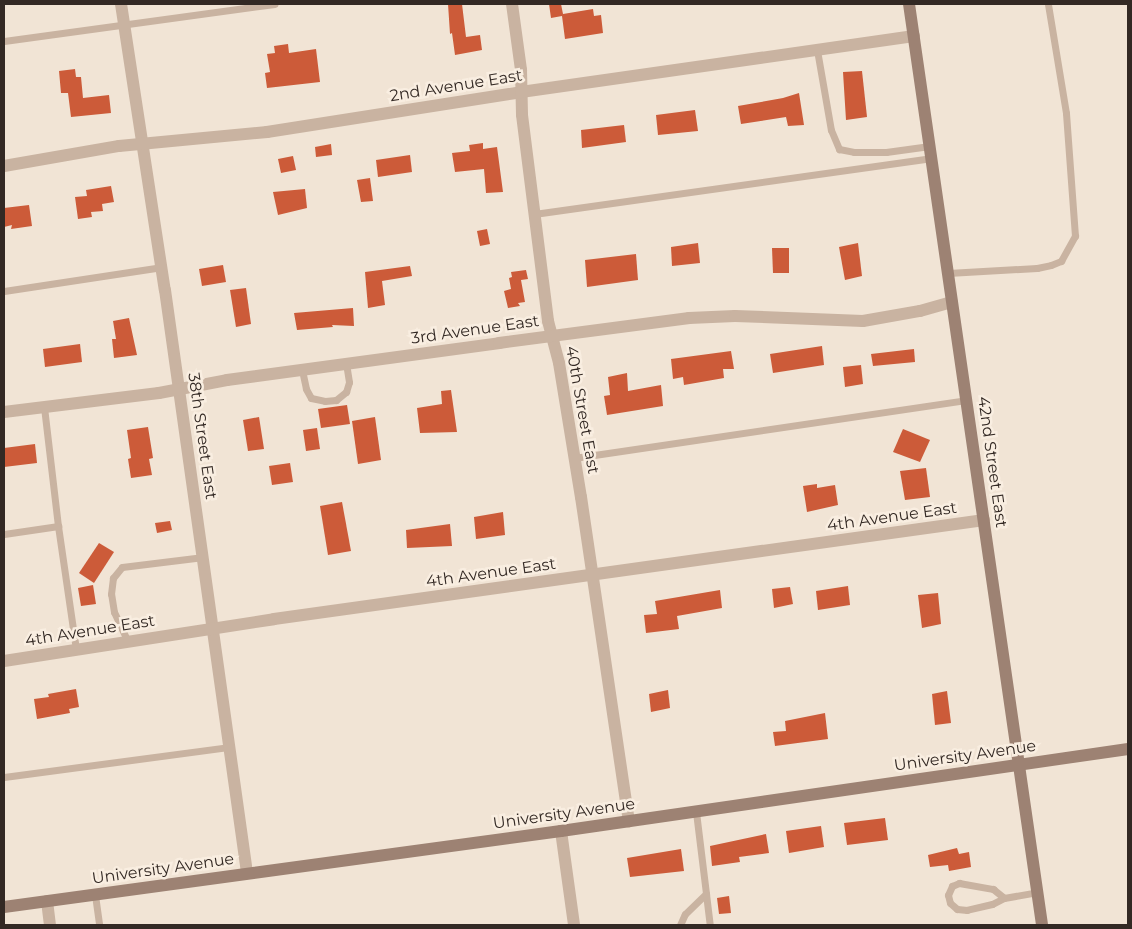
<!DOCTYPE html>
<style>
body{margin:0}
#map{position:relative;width:1132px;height:929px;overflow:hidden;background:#f1e4d5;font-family:Montserrat,sans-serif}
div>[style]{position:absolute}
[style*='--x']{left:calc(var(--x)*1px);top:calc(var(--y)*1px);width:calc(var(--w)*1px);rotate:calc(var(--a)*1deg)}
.building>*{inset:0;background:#cc5b39}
.lane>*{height:7px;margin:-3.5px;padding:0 3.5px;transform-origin:3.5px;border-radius:3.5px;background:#c9b3a1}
.street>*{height:12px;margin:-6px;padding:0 6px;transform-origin:6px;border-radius:6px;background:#c9b3a1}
.secondary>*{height:12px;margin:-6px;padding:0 6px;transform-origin:6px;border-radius:6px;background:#9d8273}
span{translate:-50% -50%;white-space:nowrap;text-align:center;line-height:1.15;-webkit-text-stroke:5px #f9eee1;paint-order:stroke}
.street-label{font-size:16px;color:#332924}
.frame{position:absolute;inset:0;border:5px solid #332924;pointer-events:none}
</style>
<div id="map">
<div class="building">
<div style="clip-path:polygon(448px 4px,462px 4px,466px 37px,480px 35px,482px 50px,455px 55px,452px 33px,450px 34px)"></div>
<div style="clip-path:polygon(549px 4px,561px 4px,563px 14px,593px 9px,594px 16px,601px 15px,603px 33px,565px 39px,562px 16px,551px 18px)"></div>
<div style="clip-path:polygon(288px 44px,289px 53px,316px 49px,320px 82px,267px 88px,265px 73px,270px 72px,267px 54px,275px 53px,274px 46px)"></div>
<div style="clip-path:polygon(75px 69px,76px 77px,81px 77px,83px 98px,109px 95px,111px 113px,71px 117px,68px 93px,61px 93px,59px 71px)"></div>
<div style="clip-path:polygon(862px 71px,867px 117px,846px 120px,843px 72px)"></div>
<div style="clip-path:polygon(799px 93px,804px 125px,788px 126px,786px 117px,741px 124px,738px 106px,783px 98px)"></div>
<div style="clip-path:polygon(695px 110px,698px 131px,658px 135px,656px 115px)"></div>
<div style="clip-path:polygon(624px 125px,626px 142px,582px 148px,581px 130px)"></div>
<div style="clip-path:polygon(483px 143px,483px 149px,497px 147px,503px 192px,486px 193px,484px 169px,455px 172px,452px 153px,470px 151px,469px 145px)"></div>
<div style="clip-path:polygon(331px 144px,332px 155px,316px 157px,315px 147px)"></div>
<div style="clip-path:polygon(410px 155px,412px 172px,378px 177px,376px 160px)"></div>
<div style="clip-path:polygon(293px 156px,296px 170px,281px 173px,278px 159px)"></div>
<div style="clip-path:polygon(370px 178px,373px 201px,361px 202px,357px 180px)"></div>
<div style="clip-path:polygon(111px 186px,114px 202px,102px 204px,103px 211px,91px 212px,92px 217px,78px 219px,75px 197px,87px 196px,86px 190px)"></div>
<div style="clip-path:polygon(305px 189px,307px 208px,278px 215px,273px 192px)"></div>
<div style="clip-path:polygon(29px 205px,32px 226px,11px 229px,12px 225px,4px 227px,4px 208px)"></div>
<div style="clip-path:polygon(487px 229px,490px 244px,480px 246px,477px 231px)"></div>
<div style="clip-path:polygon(698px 243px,700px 263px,672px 266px,671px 247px)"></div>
<div style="clip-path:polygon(858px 243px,862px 276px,845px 280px,839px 247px)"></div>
<div style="clip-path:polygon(772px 248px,789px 248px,789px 273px,773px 273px)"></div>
<div style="clip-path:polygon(636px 254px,638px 280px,587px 287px,585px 260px)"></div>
<div style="clip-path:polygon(223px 265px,226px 282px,202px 286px,199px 269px)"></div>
<div style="clip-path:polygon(410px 266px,412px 276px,382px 281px,385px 305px,368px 308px,365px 272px)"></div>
<div style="clip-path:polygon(526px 270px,528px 279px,521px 280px,525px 302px,518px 303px,520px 306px,508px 308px,504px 291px,511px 289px,509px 278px,512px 277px,511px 272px)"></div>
<div style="clip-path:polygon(246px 288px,251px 324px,236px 327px,230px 290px)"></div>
<div style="clip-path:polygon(353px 308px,354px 326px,332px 325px,333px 327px,297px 330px,294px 313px)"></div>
<div style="clip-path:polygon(129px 318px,137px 355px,114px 358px,112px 339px,116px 339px,113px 321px)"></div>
<div style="clip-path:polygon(80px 344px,82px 362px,45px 367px,43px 349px)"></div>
<div style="clip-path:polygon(822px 346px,824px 365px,773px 373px,770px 354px)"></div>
<div style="clip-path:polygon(914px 349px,915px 362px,873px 366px,871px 354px)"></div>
<div style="clip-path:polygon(731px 351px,734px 369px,723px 369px,724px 378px,684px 385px,683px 377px,673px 379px,671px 359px)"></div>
<div style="clip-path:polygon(861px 365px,863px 384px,845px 387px,843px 367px)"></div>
<div style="clip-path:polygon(627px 373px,628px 391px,661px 385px,663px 406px,607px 415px,604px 396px,610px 395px,608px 377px)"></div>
<div style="clip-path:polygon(451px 390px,457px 432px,420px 433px,417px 408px,442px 404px,441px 391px)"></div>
<div style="clip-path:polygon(347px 405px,350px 424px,321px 428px,318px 409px)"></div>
<div style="clip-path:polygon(259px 417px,264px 449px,248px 451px,243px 420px)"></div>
<div style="clip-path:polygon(375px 417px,381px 460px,358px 464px,352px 421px)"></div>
<div style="clip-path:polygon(148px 427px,153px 458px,149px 459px,152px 475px,131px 478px,128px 459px,131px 458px,127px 430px)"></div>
<div style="clip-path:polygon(317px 428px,320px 449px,306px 451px,303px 430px)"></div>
<div style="clip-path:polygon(903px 429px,930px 440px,920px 462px,893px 452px)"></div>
<div style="clip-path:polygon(35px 444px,37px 463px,4px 467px,4px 448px)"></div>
<div style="clip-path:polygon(290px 463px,293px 482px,272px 485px,269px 466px)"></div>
<div style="clip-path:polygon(926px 468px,930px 497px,905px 500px,900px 471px)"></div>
<div style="clip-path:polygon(817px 484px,817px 488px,835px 485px,838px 505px,807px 512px,803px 486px)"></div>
<div style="clip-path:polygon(342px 502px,351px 551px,328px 555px,320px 506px)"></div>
<div style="clip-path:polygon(503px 512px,505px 535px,476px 539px,474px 517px)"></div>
<div style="clip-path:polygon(170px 521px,172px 530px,157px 533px,155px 523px)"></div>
<div style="clip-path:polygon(450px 524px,452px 546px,407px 548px,406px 530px)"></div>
<div style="clip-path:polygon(99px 543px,114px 552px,94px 583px,79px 573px)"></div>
<div style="clip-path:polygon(93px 585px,96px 604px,81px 606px,78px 588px)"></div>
<div style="clip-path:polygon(848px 586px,850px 605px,818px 610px,816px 591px)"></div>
<div style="clip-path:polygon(790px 587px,793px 604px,774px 608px,772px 589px)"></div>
<div style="clip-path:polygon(720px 590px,722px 608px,677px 616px,679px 629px,646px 633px,644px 615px,657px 614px,655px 601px)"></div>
<div style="clip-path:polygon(938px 593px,941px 624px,922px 628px,918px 595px)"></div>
<div style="clip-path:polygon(76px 689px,79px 707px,69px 709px,70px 713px,37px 719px,34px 699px,49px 697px,48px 694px)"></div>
<div style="clip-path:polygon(668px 690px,670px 708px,651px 712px,649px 694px)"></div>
<div style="clip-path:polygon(947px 691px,951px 723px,935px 725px,932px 694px)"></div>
<div style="clip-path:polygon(825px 713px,828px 739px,775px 746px,773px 732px,786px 731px,785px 721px)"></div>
<div style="clip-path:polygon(885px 818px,888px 840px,847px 845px,844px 823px)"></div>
<div style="clip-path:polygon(821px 826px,824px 847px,789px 853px,786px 831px)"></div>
<div style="clip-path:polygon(766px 834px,769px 853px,739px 857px,740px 862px,712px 866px,710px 846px)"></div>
<div style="clip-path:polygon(957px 848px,959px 854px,969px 852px,971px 867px,949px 871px,948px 865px,930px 867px,928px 855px)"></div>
<div style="clip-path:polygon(681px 849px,684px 871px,630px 877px,627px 858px)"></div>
<div style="clip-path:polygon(729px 896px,731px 913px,719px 914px,717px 898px)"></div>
</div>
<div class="lane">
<div style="--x:4;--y:41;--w:273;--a:-7.8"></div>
<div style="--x:817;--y:50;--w:81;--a:80.1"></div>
<div style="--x:831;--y:130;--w:21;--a:67"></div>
<div style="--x:839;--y:149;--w:15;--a:11"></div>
<div style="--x:854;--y:152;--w:32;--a:0"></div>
<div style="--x:886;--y:152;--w:44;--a:-7.8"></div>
<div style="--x:534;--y:214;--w:402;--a:-8"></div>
<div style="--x:948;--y:273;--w:89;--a:-3.2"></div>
<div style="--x:1037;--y:268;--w:14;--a:-12"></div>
<div style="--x:1051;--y:265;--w:11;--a:-22"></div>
<div style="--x:1061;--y:261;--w:29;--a:-61"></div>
<div style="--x:1075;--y:236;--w:123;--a:-94.2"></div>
<div style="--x:1066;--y:113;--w:110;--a:-99.4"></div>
<div style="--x:4;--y:291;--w:160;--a:-8.6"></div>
<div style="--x:302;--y:370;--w:19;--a:78"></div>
<div style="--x:306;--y:389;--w:10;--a:61"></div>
<div style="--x:311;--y:398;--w:14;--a:12"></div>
<div style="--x:325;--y:401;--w:11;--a:-5"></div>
<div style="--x:336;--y:400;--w:13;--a:-39"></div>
<div style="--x:346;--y:392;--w:10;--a:-73"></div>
<div style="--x:349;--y:382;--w:18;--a:-99"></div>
<div style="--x:44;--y:407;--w:120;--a:83.3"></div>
<div style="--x:58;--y:526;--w:125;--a:81.7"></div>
<div style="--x:574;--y:458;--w:396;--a:-8.4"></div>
<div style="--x:4;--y:534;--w:55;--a:-8.4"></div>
<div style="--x:128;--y:642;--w:33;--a:-115"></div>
<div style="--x:114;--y:612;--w:18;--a:-99"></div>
<div style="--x:111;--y:594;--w:16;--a:-83"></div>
<div style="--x:113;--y:578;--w:14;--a:-51"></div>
<div style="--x:122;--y:567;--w:82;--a:-7"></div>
<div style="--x:4;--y:777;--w:228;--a:-7.6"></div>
<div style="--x:696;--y:812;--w:83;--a:83"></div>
<div style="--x:959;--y:883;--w:35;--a:10"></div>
<div style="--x:993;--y:889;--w:14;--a:39"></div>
<div style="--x:1004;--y:898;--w:13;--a:153"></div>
<div style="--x:992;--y:904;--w:26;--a:167"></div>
<div style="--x:967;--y:910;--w:10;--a:-174"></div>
<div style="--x:957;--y:909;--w:9;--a:-139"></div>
<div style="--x:950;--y:903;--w:8;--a:-104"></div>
<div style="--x:948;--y:895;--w:10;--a:-66"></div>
<div style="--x:952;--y:886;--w:8;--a:-23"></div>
<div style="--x:95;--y:895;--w:30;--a:82"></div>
<div style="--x:1004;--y:898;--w:34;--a:-10"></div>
<div style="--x:680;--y:925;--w:12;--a:-66"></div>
<div style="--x:685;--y:914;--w:29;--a:-44"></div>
<div style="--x:706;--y:894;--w:31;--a:83"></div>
</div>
<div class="street">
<div style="--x:121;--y:4;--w:289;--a:81.3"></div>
<div style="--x:165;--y:290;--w:589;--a:81.99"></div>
<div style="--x:512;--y:4;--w:67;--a:82.2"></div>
<div style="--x:521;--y:70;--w:45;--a:88.7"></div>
<div style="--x:522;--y:115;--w:208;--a:82.8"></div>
<div style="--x:548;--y:321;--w:43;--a:75.3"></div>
<div style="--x:559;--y:363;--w:136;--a:80.7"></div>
<div style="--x:581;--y:497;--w:328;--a:81.6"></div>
<div style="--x:4;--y:166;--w:117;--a:-9.9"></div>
<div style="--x:119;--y:146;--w:149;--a:-5.4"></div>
<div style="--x:267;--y:132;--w:257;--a:-8.9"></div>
<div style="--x:521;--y:92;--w:397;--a:-8.1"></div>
<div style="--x:4;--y:412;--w:156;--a:-7"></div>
<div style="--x:159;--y:393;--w:69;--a:-10.8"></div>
<div style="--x:227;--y:380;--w:275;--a:-7.7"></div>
<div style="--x:499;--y:343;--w:192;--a:-7.5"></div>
<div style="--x:689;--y:318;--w:46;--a:-2.5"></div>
<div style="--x:735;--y:316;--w:128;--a:2.2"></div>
<div style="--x:863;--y:321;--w:58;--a:-10"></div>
<div style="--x:920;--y:311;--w:33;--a:-16"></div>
<div style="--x:4;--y:661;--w:273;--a:-8.8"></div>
<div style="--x:274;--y:619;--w:717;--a:-7.94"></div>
<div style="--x:561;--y:831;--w:95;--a:82.1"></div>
<div style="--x:47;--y:901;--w:24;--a:83"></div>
</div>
<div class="secondary">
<div style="--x:909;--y:4;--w:931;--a:81.78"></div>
<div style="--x:4;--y:907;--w:562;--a:-7.77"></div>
<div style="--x:561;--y:831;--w:573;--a:-8.23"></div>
</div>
<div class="street-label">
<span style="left:456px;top:86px;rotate:-9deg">2nd Avenue East</span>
<span style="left:475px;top:330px;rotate:-8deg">3rd Avenue East</span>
<span style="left:582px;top:410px;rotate:80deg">40th Street East</span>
<span style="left:202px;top:436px;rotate:82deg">38th Street East</span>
<span style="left:992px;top:462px;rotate:82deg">42nd Street East</span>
<span style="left:892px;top:517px;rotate:-8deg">4th Avenue East</span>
<span style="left:491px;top:573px;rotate:-8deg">4th Avenue East</span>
<span style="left:90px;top:631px;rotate:-9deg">4th Avenue East</span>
<span style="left:965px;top:756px;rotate:-8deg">University Avenue</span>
<span style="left:564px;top:814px;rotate:-8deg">University Avenue</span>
<span style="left:163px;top:869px;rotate:-8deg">University Avenue</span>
</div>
<div class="frame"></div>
</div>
